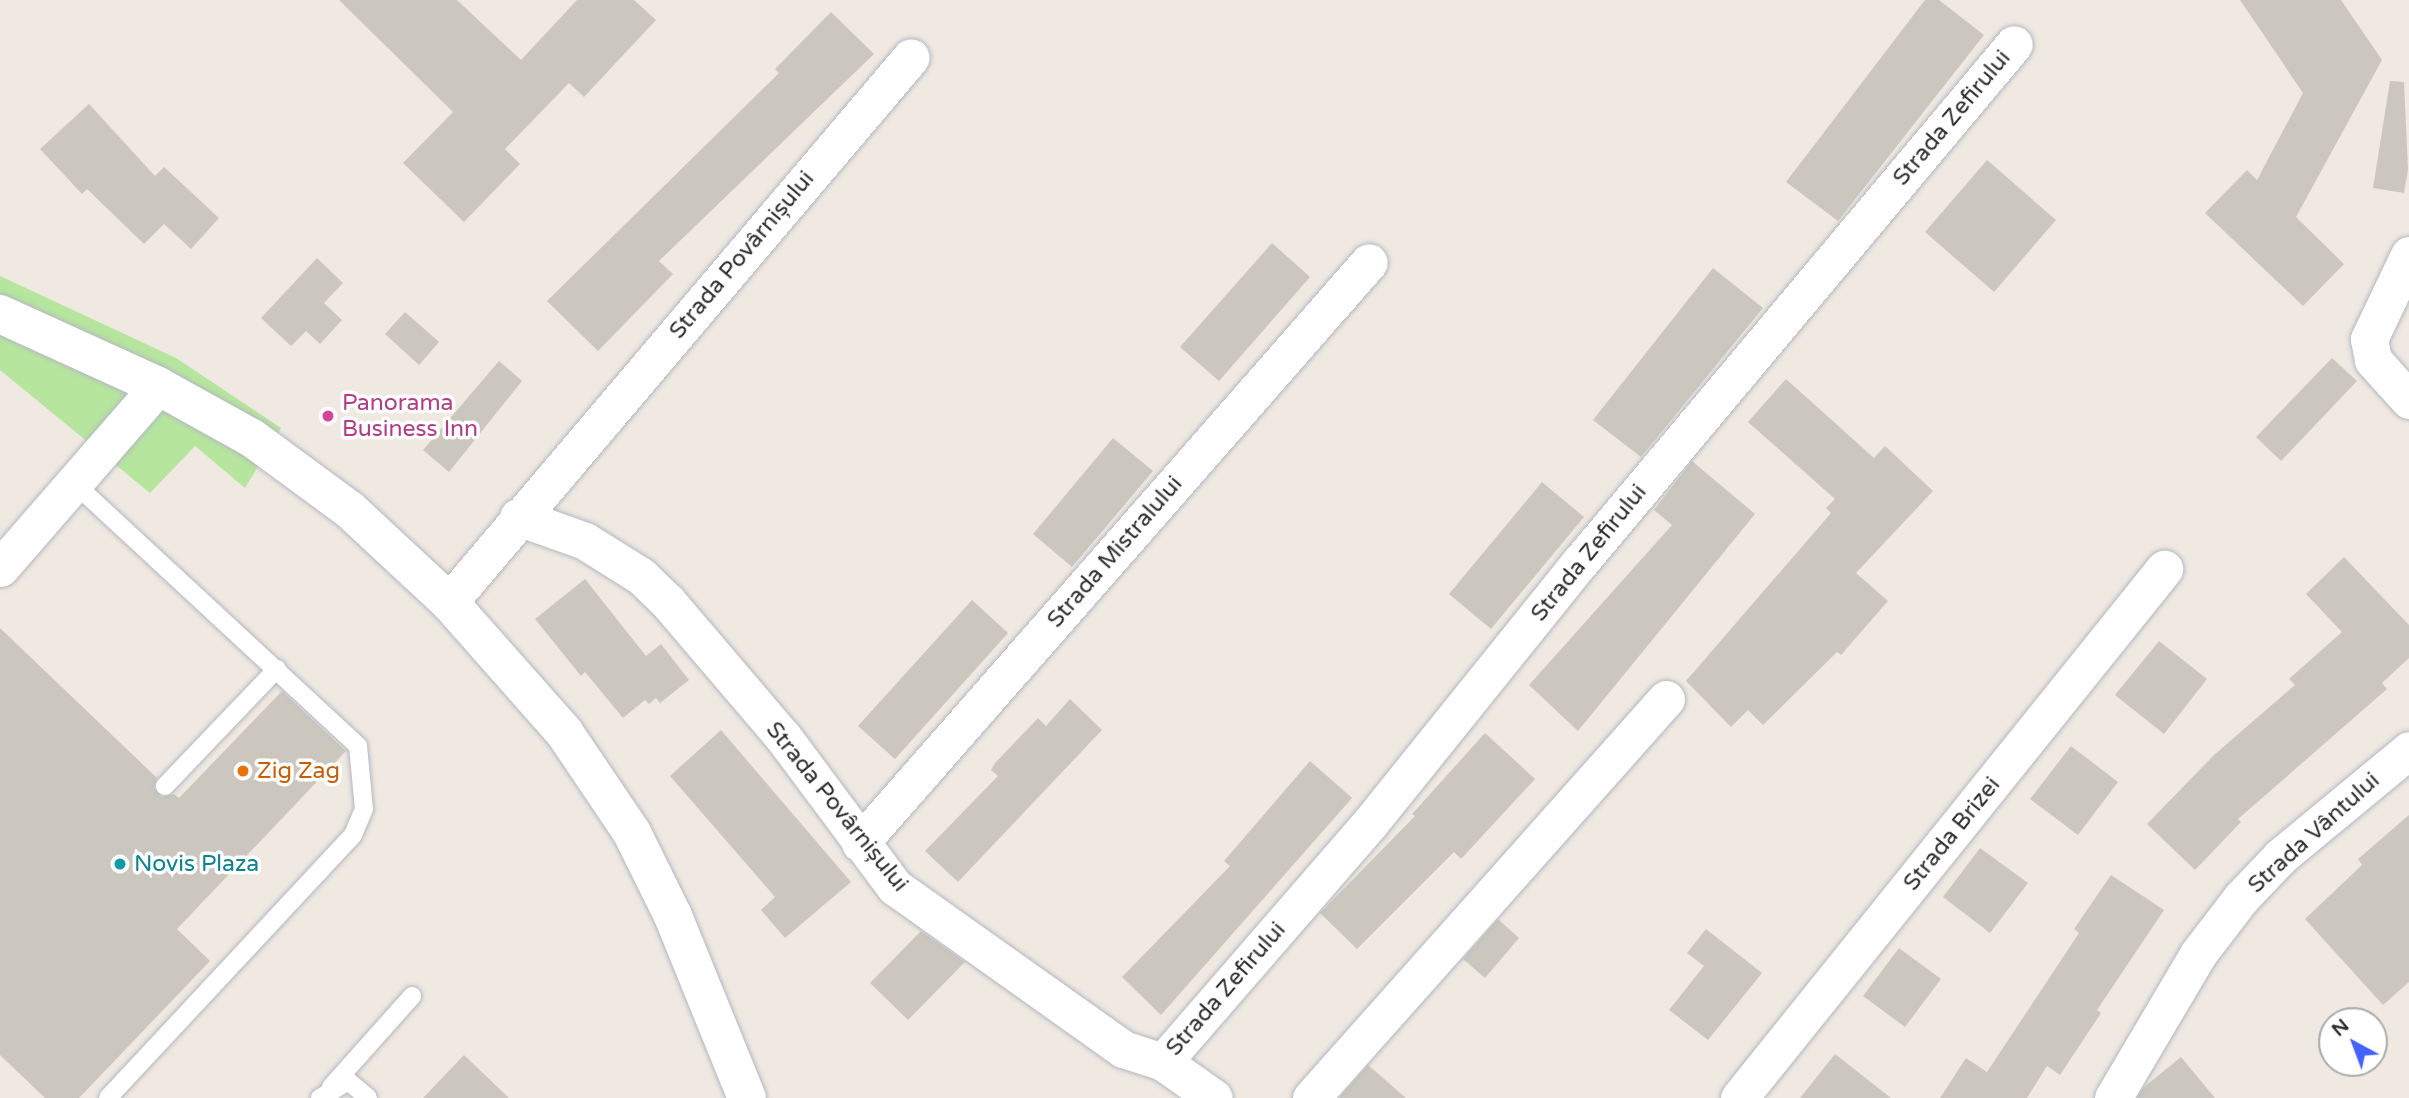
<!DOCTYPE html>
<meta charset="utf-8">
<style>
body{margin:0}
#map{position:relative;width:2409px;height:1098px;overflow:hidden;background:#efe9e1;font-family:"Varela Round",sans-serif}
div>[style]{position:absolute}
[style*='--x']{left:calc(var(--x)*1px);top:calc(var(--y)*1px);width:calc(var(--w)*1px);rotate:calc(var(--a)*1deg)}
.green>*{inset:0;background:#b6e59e}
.building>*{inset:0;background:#cbc7bf}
.roads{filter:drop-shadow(0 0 2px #b4b7c1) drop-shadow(0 0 2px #b4b7c1)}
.service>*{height:18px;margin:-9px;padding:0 9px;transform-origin:9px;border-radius:9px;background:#fff}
.minor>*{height:37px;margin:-18.5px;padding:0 18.5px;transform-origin:18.5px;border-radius:18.5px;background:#fff}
.secondary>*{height:38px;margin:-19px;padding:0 19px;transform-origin:19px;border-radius:19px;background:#fff}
.dots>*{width:19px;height:19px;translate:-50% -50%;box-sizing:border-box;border:4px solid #fff;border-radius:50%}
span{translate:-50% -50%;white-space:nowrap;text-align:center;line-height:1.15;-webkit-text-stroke:7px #fff;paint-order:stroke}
.street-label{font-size:23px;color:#2e2e2e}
.hotel-label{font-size:23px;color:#b23c85}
.left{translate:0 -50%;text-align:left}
.food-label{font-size:23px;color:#c56008}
.culture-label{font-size:23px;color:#0d838f}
.north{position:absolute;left:2318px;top:1007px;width:70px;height:70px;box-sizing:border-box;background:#fff;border:2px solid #ababab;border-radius:50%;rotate:319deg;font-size:19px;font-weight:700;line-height:28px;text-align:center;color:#2e2e2e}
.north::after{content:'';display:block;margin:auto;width:24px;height:32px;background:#4264fb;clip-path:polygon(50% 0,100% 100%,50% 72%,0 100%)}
</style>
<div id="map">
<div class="green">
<div style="clip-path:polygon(0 276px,176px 358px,281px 428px,245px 488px,195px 446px,150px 493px,0 370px)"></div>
</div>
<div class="building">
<div style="clip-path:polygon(339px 0,457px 0,521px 60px,577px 0,634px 0,656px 20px,584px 97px,569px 83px,505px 149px,520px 164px,464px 222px,403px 163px,453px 112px)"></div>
<div style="clip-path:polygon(1925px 0,1939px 0,1984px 35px,1838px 221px,1786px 182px)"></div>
<div style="clip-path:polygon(2240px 0,2341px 0,2382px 60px,2296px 217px,2344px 264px,2303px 306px,2205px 213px,2247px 170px,2257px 180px,2303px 93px)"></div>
<div style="clip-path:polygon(831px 12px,874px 54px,659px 261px,673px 274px,598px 351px,547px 301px,779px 73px,775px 69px)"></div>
<div style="clip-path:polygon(2390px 81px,2404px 82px,2408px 170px,2404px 193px,2373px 188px)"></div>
<div style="clip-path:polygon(89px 104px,155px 176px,164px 167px,219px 218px,191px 249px,164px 224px,144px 244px,87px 189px,82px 194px,40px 149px)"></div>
<div style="clip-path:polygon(1987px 160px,2056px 220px,1994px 292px,1925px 232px)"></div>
<div style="clip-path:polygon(1272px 243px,1310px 277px,1219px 381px,1180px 347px)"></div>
<div style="clip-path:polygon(317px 258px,343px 283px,324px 303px,342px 320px,320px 344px,306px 331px,291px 346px,261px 318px)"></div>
<div style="clip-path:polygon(1713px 268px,1763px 308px,1641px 457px,1593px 420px)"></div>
<div style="clip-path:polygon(405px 312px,439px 342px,419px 365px,385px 334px)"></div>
<div style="clip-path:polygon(2332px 358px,2357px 381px,2281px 461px,2256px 437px)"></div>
<div style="clip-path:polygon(499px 361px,522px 381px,449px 472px,423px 450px)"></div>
<div style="clip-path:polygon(1786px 379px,1874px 458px,1885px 446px,1933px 491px,1856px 573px,1888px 601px,1841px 655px,1837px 652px,1763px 725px,1748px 710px,1731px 727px,1686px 681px,1831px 513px,1826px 508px,1835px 499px,1748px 422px)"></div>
<div style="clip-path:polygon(1113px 438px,1153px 471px,1072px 567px,1033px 534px)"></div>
<div style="clip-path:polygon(1692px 461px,1755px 514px,1578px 731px,1529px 685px,1672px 525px,1654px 510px)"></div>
<div style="clip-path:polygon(1542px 482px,1584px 517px,1491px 629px,1449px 594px)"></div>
<div style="clip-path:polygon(2344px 557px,2409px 625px,2409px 658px,2382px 683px,2387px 689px,2238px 819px,2241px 822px,2195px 870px,2147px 824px,2214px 755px,2295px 685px,2289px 679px,2342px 632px,2306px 594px)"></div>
<div style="clip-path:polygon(585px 579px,646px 656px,661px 644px,689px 680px,660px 703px,656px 698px,649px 704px,645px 700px,623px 718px,585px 672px,581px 676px,535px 619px)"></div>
<div style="clip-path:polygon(972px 600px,1008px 633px,895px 759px,858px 726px)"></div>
<div style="clip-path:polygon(0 628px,157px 778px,154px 788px,162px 797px,174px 794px,179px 798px,282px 691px,346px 751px,177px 929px,210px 961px,79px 1098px,45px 1098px,0 1055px)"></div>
<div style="clip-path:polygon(2159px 641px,2207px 679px,2164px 734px,2115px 695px)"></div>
<div style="clip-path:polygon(1070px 699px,1102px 730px,958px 882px,925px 851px,998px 776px,991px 770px,995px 763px,1038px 718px,1046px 726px)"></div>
<div style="clip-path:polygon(721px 730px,851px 882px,785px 938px,761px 910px,775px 897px,670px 776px)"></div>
<div style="clip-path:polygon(1485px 733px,1535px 779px,1461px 859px,1454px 852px,1357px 949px,1320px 913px,1415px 816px,1412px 814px)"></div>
<div style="clip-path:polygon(2071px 746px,2118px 782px,2078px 835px,2030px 799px)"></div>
<div style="clip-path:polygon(1310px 761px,1352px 798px,1161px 1015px,1122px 977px,1230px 866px,1224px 861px)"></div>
<div style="clip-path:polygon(2409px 815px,2409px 982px,2383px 1005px,2305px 919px,2362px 865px,2358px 859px)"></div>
<div style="clip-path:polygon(1980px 848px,2028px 883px,1990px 933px,1943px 897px)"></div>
<div style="clip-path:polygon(2111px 875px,2164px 910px,2097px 1010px,2101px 1013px,2060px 1075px,2047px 1066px,2027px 1098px,1940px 1098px,1966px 1058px,1987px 1072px,2079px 933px,2074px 929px)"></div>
<div style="clip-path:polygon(1498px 919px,1519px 938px,1485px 978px,1463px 959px)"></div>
<div style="clip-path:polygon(1706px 929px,1762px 973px,1708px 1040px,1669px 1010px,1704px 966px,1687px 953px)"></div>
<div style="clip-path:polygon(921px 931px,965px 962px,908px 1020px,870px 983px)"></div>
<div style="clip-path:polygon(1899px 948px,1941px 979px,1905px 1027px,1863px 996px)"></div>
<div style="clip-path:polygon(1835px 1054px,1891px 1098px,1800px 1098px)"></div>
<div style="clip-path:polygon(464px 1055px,509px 1098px,423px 1098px)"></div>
<div style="clip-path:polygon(2181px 1057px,2215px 1098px,2137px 1098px,2143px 1088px)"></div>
<div style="clip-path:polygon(1368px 1065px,1406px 1098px,1339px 1098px)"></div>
</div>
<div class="roads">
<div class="service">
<div style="--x:73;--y:482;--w:388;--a:42.8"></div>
<div style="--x:358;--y:746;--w:63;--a:84.6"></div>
<div style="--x:364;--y:809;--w:28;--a:113"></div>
<div style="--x:353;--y:835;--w:359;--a:133"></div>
<div style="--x:165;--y:786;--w:162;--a:-46.3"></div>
<div style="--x:331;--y:1087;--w:122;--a:-48.3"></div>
<div style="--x:320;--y:1098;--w:33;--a:-31"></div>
<div style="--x:348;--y:1081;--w:26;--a:40"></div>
</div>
<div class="minor">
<div style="--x:2409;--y:255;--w:93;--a:115.5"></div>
<div style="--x:2369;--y:339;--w:21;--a:79"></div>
<div style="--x:2373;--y:360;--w:54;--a:48"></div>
<div style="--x:518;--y:517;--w:71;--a:19.7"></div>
<div style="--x:585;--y:541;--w:66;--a:32"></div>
<div style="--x:641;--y:576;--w:37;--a:44"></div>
<div style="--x:668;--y:602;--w:177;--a:49.6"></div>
<div style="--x:783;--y:737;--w:187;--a:53.3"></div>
<div style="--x:895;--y:887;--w:280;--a:35.4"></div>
<div style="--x:1123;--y:1049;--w:42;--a:18"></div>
<div style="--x:1163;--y:1062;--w:62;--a:35.2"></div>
<div style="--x:0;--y:568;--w:241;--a:-49"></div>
<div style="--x:449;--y:602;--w:714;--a:-49.71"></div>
<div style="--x:860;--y:843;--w:772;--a:-48.78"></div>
<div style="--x:1163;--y:1062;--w:316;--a:-49.1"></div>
<div style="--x:1370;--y:823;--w:336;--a:-51.2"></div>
<div style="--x:1581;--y:561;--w:674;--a:-50.05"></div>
<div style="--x:1311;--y:1098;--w:534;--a:-48.34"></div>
<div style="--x:1739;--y:1098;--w:679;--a:-51.22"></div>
<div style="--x:2113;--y:1098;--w:167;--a:-59.4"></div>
<div style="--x:2198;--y:954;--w:71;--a:-52.5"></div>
<div style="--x:2241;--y:898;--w:58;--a:-46.4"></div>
<div style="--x:2281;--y:856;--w:166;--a:-39.6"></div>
</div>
<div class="secondary">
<div style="--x:0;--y:314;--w:174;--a:24.5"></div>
<div style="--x:158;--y:386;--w:107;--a:29"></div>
<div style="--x:252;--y:438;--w:122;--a:36.3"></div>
<div style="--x:350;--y:510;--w:135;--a:42.9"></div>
<div style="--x:449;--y:602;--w:174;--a:48.5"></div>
<div style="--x:564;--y:732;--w:122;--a:56"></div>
<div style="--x:632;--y:833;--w:93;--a:63.7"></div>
<div style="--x:673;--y:916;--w:196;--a:67.9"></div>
</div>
</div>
<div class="dots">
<div style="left:328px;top:416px;background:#d1479c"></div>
<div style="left:243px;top:771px;background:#e8710a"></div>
<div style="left:120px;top:864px;background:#0f9aa8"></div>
</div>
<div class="street-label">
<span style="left:1952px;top:118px;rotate:-50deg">Strada Zefirului</span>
<span style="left:742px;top:255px;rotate:-50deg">Strada Povârnișului</span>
<span style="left:1115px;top:552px;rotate:-49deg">Strada Mistralului</span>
<span style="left:1589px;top:553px;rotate:-51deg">Strada Zefirului</span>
<span style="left:837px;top:807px;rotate:51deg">Strada Povârnișului</span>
<span style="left:2314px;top:833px;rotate:-42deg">Strada Vântului</span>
<span style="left:1952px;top:834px;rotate:-51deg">Strada Brizei</span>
<span style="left:1226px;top:989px;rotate:-49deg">Strada Zefirului</span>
</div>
<div class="hotel-label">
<span class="left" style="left:342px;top:416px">Panorama<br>Business Inn</span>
</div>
<div class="food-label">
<span class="left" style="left:257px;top:771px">Zig Zag</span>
</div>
<div class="culture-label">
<span class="left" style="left:134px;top:864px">Novis Plaza</span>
</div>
<div class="north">N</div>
</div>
